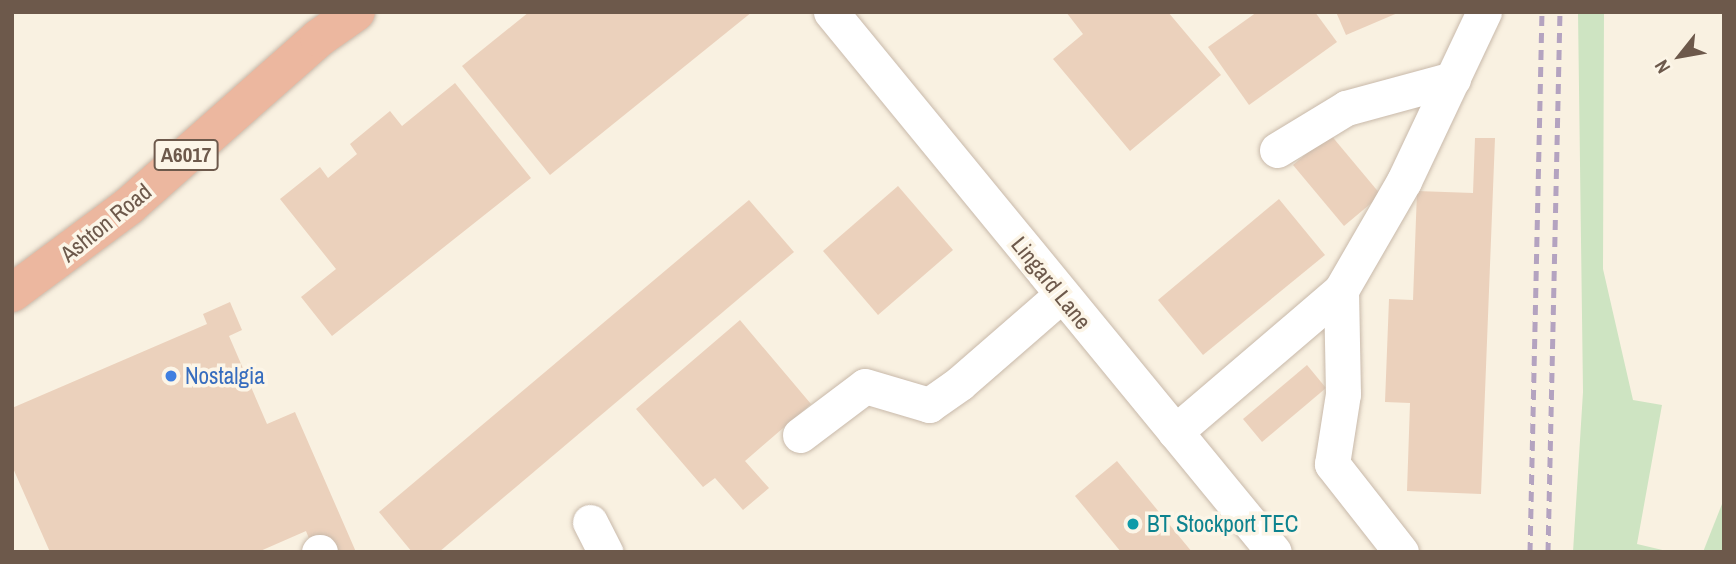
<!DOCTYPE html>
<style>
body{margin:0}
#map{position:relative;width:1736px;height:564px;overflow:hidden;background:#f9f1e1;font-family:"Archivo Narrow",sans-serif}
div>[style]{position:absolute}
[style*='--x']{left:calc(var(--x)*1px);top:calc(var(--y)*1px);width:calc(var(--w)*1px);rotate:calc(var(--a)*1deg)}
.green>*{inset:0;background:#cee4c2}
.building>*{inset:0;background:#ebd1bc}
.roads{filter:drop-shadow(0 0 2px #c8b9aa) drop-shadow(0 0 2px #c8b9aa)}
.minor>*{height:35px;margin:-17.5px;padding:0 17.5px;transform-origin:17.5px;border-radius:17.5px;background:#fff}
.highway>*{height:38px;margin:-19px;padding:0 19px;transform-origin:19px;border-radius:19px;background:#ecb79f}
.rail>*{height:5px;margin-top:-2.5px;transform-origin:0;background:repeating-linear-gradient(90deg,#b4a3c0 0 10px,transparent 0 17px)}
.dots>*{width:19px;height:19px;translate:-50% -50%;box-sizing:border-box;border:4px solid #fcf5e7;border-radius:50%}
span{translate:-50% -50%;white-space:nowrap;text-align:center;line-height:1.15;-webkit-text-stroke:7px #fcf5e7;paint-order:stroke}
.shield-label span{padding:2px 5px;background:#fcf5e7;border:2px solid;border-radius:5px;-webkit-text-stroke-width:0}
.shield-label{font-size:21px;color:#6d594b;font-weight:700}
.street-label{font-size:23px;color:#6d594b}
.shop-label{font-size:23px;color:#366cbe}
.left{translate:0 -50%;text-align:left}
.culture-label{font-size:23px;color:#0d838f}
.frame{position:absolute;inset:0;border:14px solid #6d594b;pointer-events:none}
.north{position:absolute;left:1645px;top:21px;width:70px;height:70px;-webkit-text-stroke:5px #fcf5e7;paint-order:stroke;rotate:239deg;font-size:19px;font-weight:700;line-height:28px;text-align:center;color:#6d594b}
.north::after{content:'';display:block;margin:auto;width:24px;height:32px;background:#6d594b;clip-path:polygon(50% 0,100% 100%,50% 72%,0 100%)}
</style>
<div id="map">
<div class="green">
<div style="clip-path:polygon(1578px 12px,1604px 12px,1603px 269px,1633px 400px,1662px 405px,1637px 544px,1671px 552px,1573px 552px,1583px 392px)"></div>
<div style="clip-path:polygon(1724px 499px,1724px 552px,1703px 552px)"></div>
</div>
<div class="building">
<div style="clip-path:polygon(529px 12px,752px 12px,550px 175px,462px 66px)"></div>
<div style="clip-path:polygon(1066px 12px,1168px 12px,1221px 75px,1130px 151px,1053px 59px,1083px 34px)"></div>
<div style="clip-path:polygon(1257px 12px,1315px 12px,1337px 42px,1249px 105px,1208px 47px)"></div>
<div style="clip-path:polygon(1336px 12px,1400px 12px,1346px 35px)"></div>
<div style="clip-path:polygon(455px 83px,531px 178px,332px 336px,301px 297px,336px 269px,280px 199px,320px 167px,328px 178px,357px 154px,350px 144px,390px 111px,402px 126px)"></div>
<div style="clip-path:polygon(1330px 134px,1381px 195px,1344px 226px,1293px 165px)"></div>
<div style="clip-path:polygon(1475px 138px,1495px 138px,1481px 494px,1407px 491px,1410px 403px,1385px 402px,1389px 299px,1413px 300px,1417px 191px,1473px 193px)"></div>
<div style="clip-path:polygon(898px 186px,953px 250px,878px 315px,823px 251px)"></div>
<div style="clip-path:polygon(1279px 199px,1325px 255px,1203px 355px,1158px 300px)"></div>
<div style="clip-path:polygon(749px 200px,794px 252px,439px 552px,412px 552px,379px 512px)"></div>
<div style="clip-path:polygon(230px 302px,242px 330px,229px 336px,267px 424px,295px 412px,356px 552px,314px 551px,306px 531px,258px 552px,50px 552px,12px 466px,12px 408px,207px 324px,203px 314px)"></div>
<div style="clip-path:polygon(740px 320px,811px 404px,745px 461px,769px 488px,743px 510px,715px 478px,703px 487px,636px 409px)"></div>
<div style="clip-path:polygon(1307px 365px,1326px 388px,1262px 442px,1243px 419px)"></div>
<div style="clip-path:polygon(1117px 461px,1192px 552px,1121px 552px,1075px 496px)"></div>
</div>
<div class="roads">
<div class="minor">
<div style="--x:831;--y:12;--w:698;--a:50.64"></div>
<div style="--x:1277;--y:150;--w:81;--a:-31.3"></div>
<div style="--x:1346;--y:108;--w:111;--a:-15.2"></div>
<div style="--x:1175;--y:432;--w:218;--a:-40.5"></div>
<div style="--x:800;--y:435;--w:81;--a:-37"></div>
<div style="--x:865;--y:386;--w:67;--a:16.5"></div>
<div style="--x:929;--y:405;--w:38;--a:-35"></div>
<div style="--x:960;--y:383;--w:133;--a:-41"></div>
<div style="--x:590;--y:522;--w:34;--a:63"></div>
<div style="--x:319;--y:552;--w:1;--a:0"></div>
<div style="--x:1401;--y:552;--w:112;--a:-128.1"></div>
<div style="--x:1332;--y:464;--w:71;--a:-81.1"></div>
<div style="--x:1343;--y:394;--w:104;--a:-91.1"></div>
<div style="--x:1341;--y:290;--w:126;--a:-60"></div>
<div style="--x:1404;--y:181;--w:187;--a:-64.7"></div>
</div>
<div class="highway">
<div style="--x:12;--y:293;--w:146;--a:-36.6"></div>
<div style="--x:129;--y:206;--w:254;--a:-41.5"></div>
<div style="--x:319;--y:38;--w:45;--a:-35.1"></div>
</div>
</div>
<div class="rail">
<div style="--x:1530;--y:552;--w:540;--a:-88.73"></div>
<div style="--x:1548;--y:552;--w:540;--a:-88.73"></div>
</div>
<div class="dots">
<div style="left:171px;top:376px;background:#3f7fe0"></div>
<div style="left:1133px;top:524px;background:#0f9aa8"></div>
</div>
<div class="shield-label">
<span style="left:186px;top:155px">A6017</span>
</div>
<div class="street-label">
<span style="left:106px;top:223px;rotate:-39deg">Ashton Road</span>
<span style="left:1051px;top:283px;rotate:51deg">Lingard Lane</span>
</div>
<div class="shop-label">
<span class="left" style="left:185px;top:376px">Nostalgia</span>
</div>
<div class="culture-label">
<span class="left" style="left:1147px;top:524px">BT Stockport TEC</span>
</div>
<div class="frame"></div>
<div class="north">N</div>
</div>
